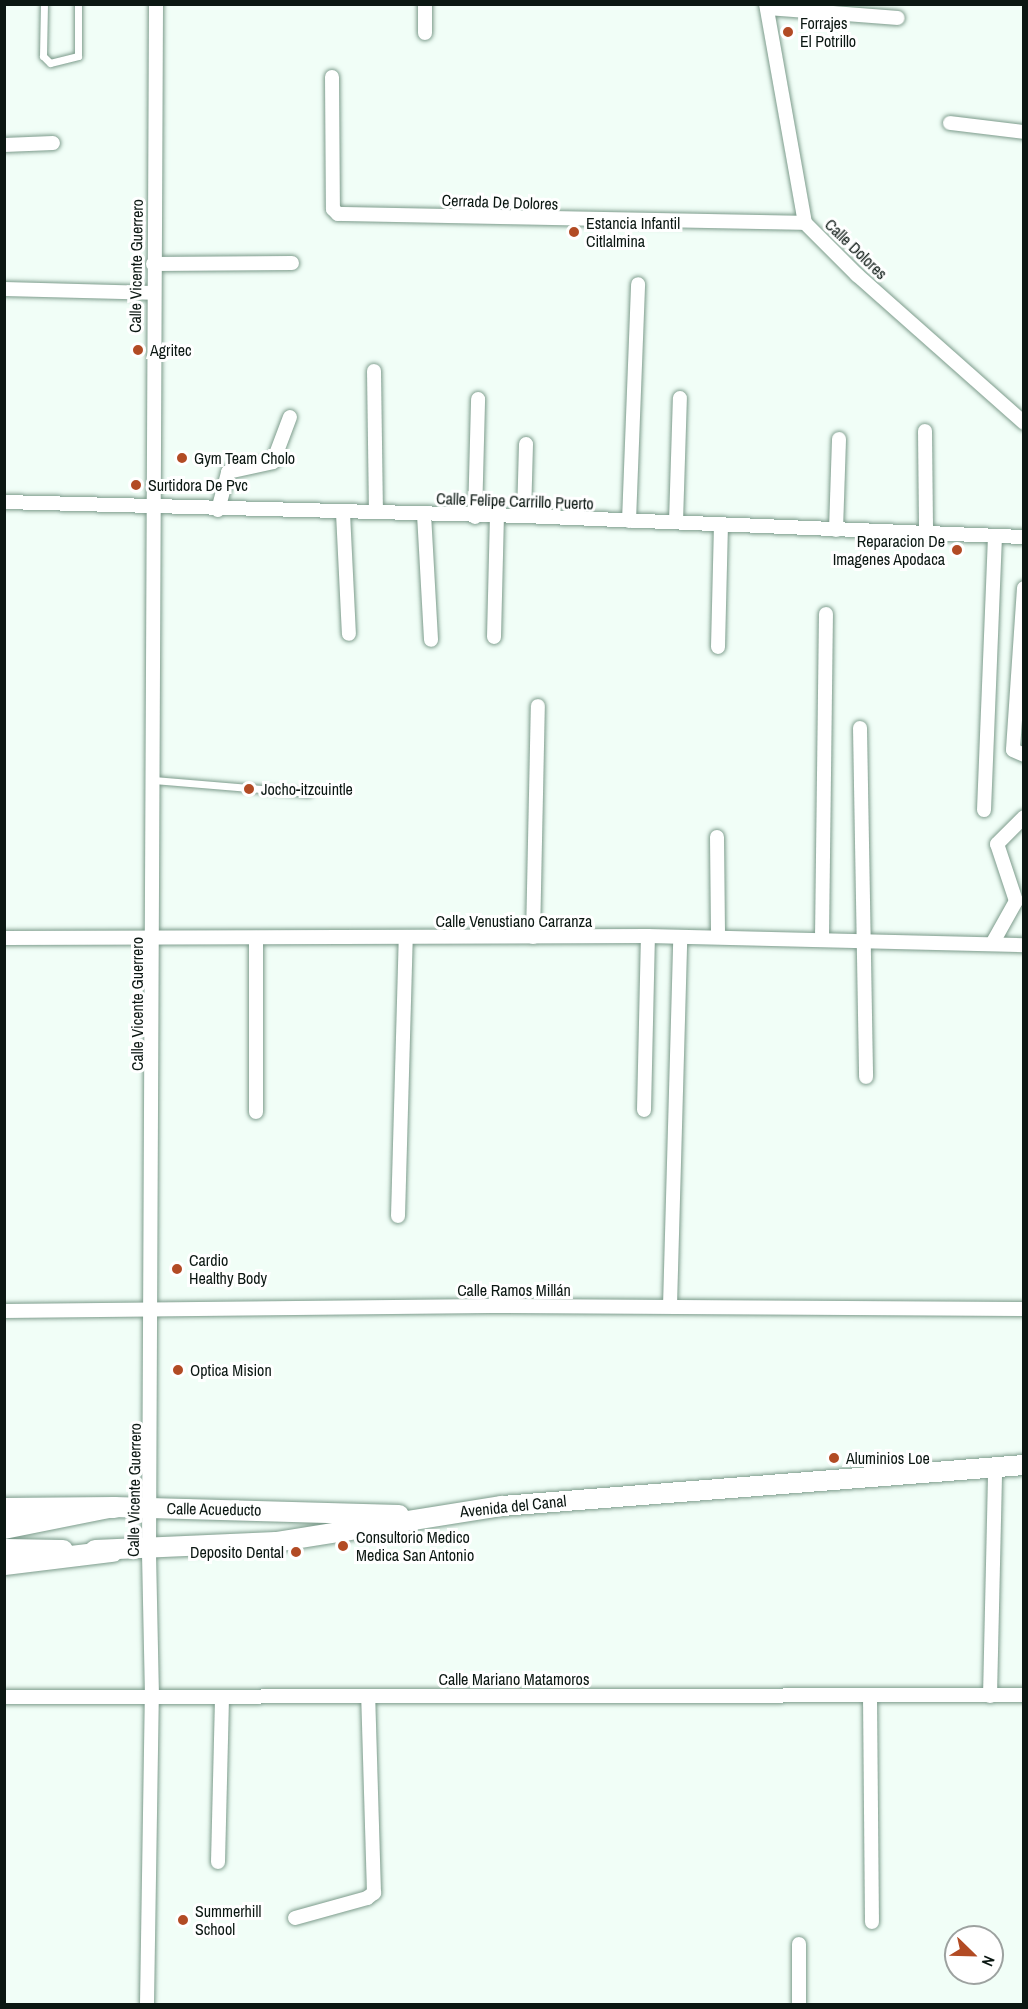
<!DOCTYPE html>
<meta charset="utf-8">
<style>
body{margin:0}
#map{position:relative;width:1028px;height:2009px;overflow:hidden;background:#f1fef7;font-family:"Archivo Narrow",sans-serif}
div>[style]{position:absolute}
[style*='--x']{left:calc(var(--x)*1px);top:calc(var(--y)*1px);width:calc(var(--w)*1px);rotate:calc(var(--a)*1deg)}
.roads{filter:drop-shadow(0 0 2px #7c9b8b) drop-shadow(0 0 2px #7c9b8b)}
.lane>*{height:7px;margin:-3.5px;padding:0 3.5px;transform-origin:3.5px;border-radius:3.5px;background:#fff}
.street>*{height:14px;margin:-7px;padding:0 7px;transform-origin:7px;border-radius:7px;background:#fff}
.secondary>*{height:20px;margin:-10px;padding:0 10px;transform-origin:10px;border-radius:10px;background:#fff}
.primary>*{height:21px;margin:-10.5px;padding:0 10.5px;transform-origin:10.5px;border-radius:10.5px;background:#fff}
.dots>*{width:16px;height:16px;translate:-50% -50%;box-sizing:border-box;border:3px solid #fff;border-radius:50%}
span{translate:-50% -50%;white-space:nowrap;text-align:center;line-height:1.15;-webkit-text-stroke:6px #fff;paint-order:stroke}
.poi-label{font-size:16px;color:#0b1712}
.left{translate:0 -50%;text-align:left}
.right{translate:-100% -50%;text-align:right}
.street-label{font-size:16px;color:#0b1712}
.frame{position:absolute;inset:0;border:6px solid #0b1712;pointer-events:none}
.north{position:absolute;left:944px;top:1925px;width:60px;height:60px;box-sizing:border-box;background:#fff;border:2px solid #9da2a0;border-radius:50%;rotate:113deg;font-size:16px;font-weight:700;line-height:24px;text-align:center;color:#0b1712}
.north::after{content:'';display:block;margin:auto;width:21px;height:27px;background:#b24b24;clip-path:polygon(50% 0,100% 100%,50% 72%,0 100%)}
</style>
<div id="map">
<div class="roads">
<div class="lane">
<div style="--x:44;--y:4;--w:52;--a:91.1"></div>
<div style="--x:43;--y:56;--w:10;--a:45"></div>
<div style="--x:50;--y:63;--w:29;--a:-14"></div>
<div style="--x:78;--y:56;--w:52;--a:-90"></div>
<div style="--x:154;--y:780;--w:155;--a:4.8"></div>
</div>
<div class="street">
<div style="--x:425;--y:4;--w:29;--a:90"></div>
<div style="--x:766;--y:4;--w:222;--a:79.9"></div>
<div style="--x:805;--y:223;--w:74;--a:45"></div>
<div style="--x:857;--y:275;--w:223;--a:41.5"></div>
<div style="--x:768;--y:8;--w:130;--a:4.4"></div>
<div style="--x:332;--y:77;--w:132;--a:89.6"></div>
<div style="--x:333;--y:209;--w:7;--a:45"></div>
<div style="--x:338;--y:214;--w:467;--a:1.1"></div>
<div style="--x:950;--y:123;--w:75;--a:6.9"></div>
<div style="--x:4;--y:145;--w:49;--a:-2.3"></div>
<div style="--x:153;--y:264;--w:139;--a:-0.4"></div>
<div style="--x:4;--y:289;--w:148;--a:1.5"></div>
<div style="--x:374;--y:371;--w:141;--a:89.2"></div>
<div style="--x:925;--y:431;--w:102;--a:89.4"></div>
<div style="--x:4;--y:502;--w:520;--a:1.54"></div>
<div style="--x:524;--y:516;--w:500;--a:2.41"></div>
<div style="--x:218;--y:510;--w:39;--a:-75"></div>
<div style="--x:228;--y:472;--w:46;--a:-12.5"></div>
<div style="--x:273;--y:462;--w:48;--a:-69.3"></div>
<div style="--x:343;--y:513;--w:121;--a:87.2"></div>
<div style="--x:424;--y:514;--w:126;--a:86.8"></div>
<div style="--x:524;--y:516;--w:72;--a:-88.4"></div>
<div style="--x:475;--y:517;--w:118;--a:-88.5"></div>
<div style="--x:629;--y:521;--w:237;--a:-87.8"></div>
<div style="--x:676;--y:522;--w:124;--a:-88.2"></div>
<div style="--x:836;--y:530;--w:91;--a:-88.1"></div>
<div style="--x:1024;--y:588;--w:162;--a:93.9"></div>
<div style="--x:1013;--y:750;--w:12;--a:24"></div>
<div style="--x:494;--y:637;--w:120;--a:-88.6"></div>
<div style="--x:718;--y:647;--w:123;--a:-88.6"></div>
<div style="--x:860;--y:728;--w:349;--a:89"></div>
<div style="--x:984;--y:810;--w:274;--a:-87.7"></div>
<div style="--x:717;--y:837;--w:100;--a:89.4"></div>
<div style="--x:533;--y:937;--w:231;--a:-88.8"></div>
<div style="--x:4;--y:938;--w:644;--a:-0.18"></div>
<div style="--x:648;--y:936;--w:376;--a:1.4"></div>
<div style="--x:822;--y:938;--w:324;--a:-89.3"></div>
<div style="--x:256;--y:939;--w:173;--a:90"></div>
<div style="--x:992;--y:944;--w:49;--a:-60.8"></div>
<div style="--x:1016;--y:901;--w:60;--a:-108.4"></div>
<div style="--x:997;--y:844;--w:38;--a:-45"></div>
<div style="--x:644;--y:1110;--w:174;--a:-88.7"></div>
<div style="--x:398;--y:1216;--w:278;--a:-88.4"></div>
<div style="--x:670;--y:1306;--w:369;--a:-88.4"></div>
<div style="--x:4;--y:1311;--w:486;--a:-0.6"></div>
<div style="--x:490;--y:1306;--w:534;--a:0.32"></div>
<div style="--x:870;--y:1696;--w:226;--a:89.5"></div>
<div style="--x:990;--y:1696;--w:227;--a:-88.7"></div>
<div style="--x:4;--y:1697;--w:1020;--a:-0.11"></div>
<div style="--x:218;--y:1862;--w:165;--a:-88.6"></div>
<div style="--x:295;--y:1918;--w:75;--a:-15.5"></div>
<div style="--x:367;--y:1898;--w:9;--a:-36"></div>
<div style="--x:374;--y:1893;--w:197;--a:-91.7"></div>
<div style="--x:799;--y:1944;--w:60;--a:90"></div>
<div style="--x:147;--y:2004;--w:307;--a:-89.1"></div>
<div style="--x:152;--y:1697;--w:147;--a:-91.2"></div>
<div style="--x:149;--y:1550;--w:1546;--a:-89.74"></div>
</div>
<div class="secondary">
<div style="--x:4;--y:1529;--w:112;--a:-11.3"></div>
<div style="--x:114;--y:1507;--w:285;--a:1.6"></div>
<div style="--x:4;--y:1549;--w:59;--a:1"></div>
<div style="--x:95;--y:1550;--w:181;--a:-2.5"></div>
<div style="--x:276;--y:1542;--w:229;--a:-9.1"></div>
<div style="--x:502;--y:1506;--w:524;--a:-4.49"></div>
</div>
<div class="primary">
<div style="--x:4;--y:1508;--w:110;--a:-0.5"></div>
<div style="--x:4;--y:1564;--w:109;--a:-6.9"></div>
</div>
</div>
<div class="dots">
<div style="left:788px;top:32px;background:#b24b24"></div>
<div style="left:574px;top:232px;background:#b24b24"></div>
<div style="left:138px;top:350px;background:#b24b24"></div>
<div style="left:182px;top:458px;background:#b24b24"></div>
<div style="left:136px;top:485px;background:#b24b24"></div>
<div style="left:957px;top:550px;background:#b24b24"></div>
<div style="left:249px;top:789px;background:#b24b24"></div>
<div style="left:177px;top:1269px;background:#b24b24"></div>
<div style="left:178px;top:1370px;background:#b24b24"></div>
<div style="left:834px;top:1458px;background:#b24b24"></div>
<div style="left:343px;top:1546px;background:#b24b24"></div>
<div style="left:296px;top:1552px;background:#b24b24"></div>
<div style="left:183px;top:1920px;background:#b24b24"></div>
</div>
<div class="poi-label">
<span class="left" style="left:800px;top:32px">Forrajes<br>El Potrillo</span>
<span class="left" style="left:586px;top:232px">Estancia Infantil<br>Citlalmina</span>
<span class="left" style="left:150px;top:350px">Agritec</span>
<span class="left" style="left:194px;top:458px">Gym Team Cholo</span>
<span class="left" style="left:148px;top:485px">Surtidora De Pvc</span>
<span class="right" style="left:945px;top:550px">Reparacion De<br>Imagenes Apodaca</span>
<span class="left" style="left:261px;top:789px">Jocho-itzcuintle</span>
<span class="left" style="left:189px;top:1269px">Cardio<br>Healthy Body</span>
<span class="left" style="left:190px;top:1370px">Optica Mision</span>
<span class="left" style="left:846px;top:1458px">Aluminios Loe</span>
<span class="left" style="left:356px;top:1546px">Consultorio Medico<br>Medica San Antonio</span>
<span class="right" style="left:284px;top:1552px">Deposito Dental</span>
<span class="left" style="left:195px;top:1920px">Summerhill<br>School</span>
</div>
<div class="street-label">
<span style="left:500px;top:202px;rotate:2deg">Cerrada De Dolores</span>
<span style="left:856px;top:249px;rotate:44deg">Calle Dolores</span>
<span style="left:136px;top:266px;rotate:-89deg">Calle Vicente Guerrero</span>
<span style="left:515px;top:501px;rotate:2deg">Calle Felipe Carrillo Puerto</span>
<span style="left:514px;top:921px">Calle Venustiano Carranza</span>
<span style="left:137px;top:1004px;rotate:-90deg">Calle Vicente Guerrero</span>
<span style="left:514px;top:1290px">Calle Ramos Millán</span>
<span style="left:134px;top:1490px;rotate:-89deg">Calle Vicente Guerrero</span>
<span style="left:513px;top:1506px;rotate:-6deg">Avenida del Canal</span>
<span style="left:214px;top:1509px;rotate:1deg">Calle Acueducto</span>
<span style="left:514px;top:1679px">Calle Mariano Matamoros</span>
</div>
<div class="frame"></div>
<div class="north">N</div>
</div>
